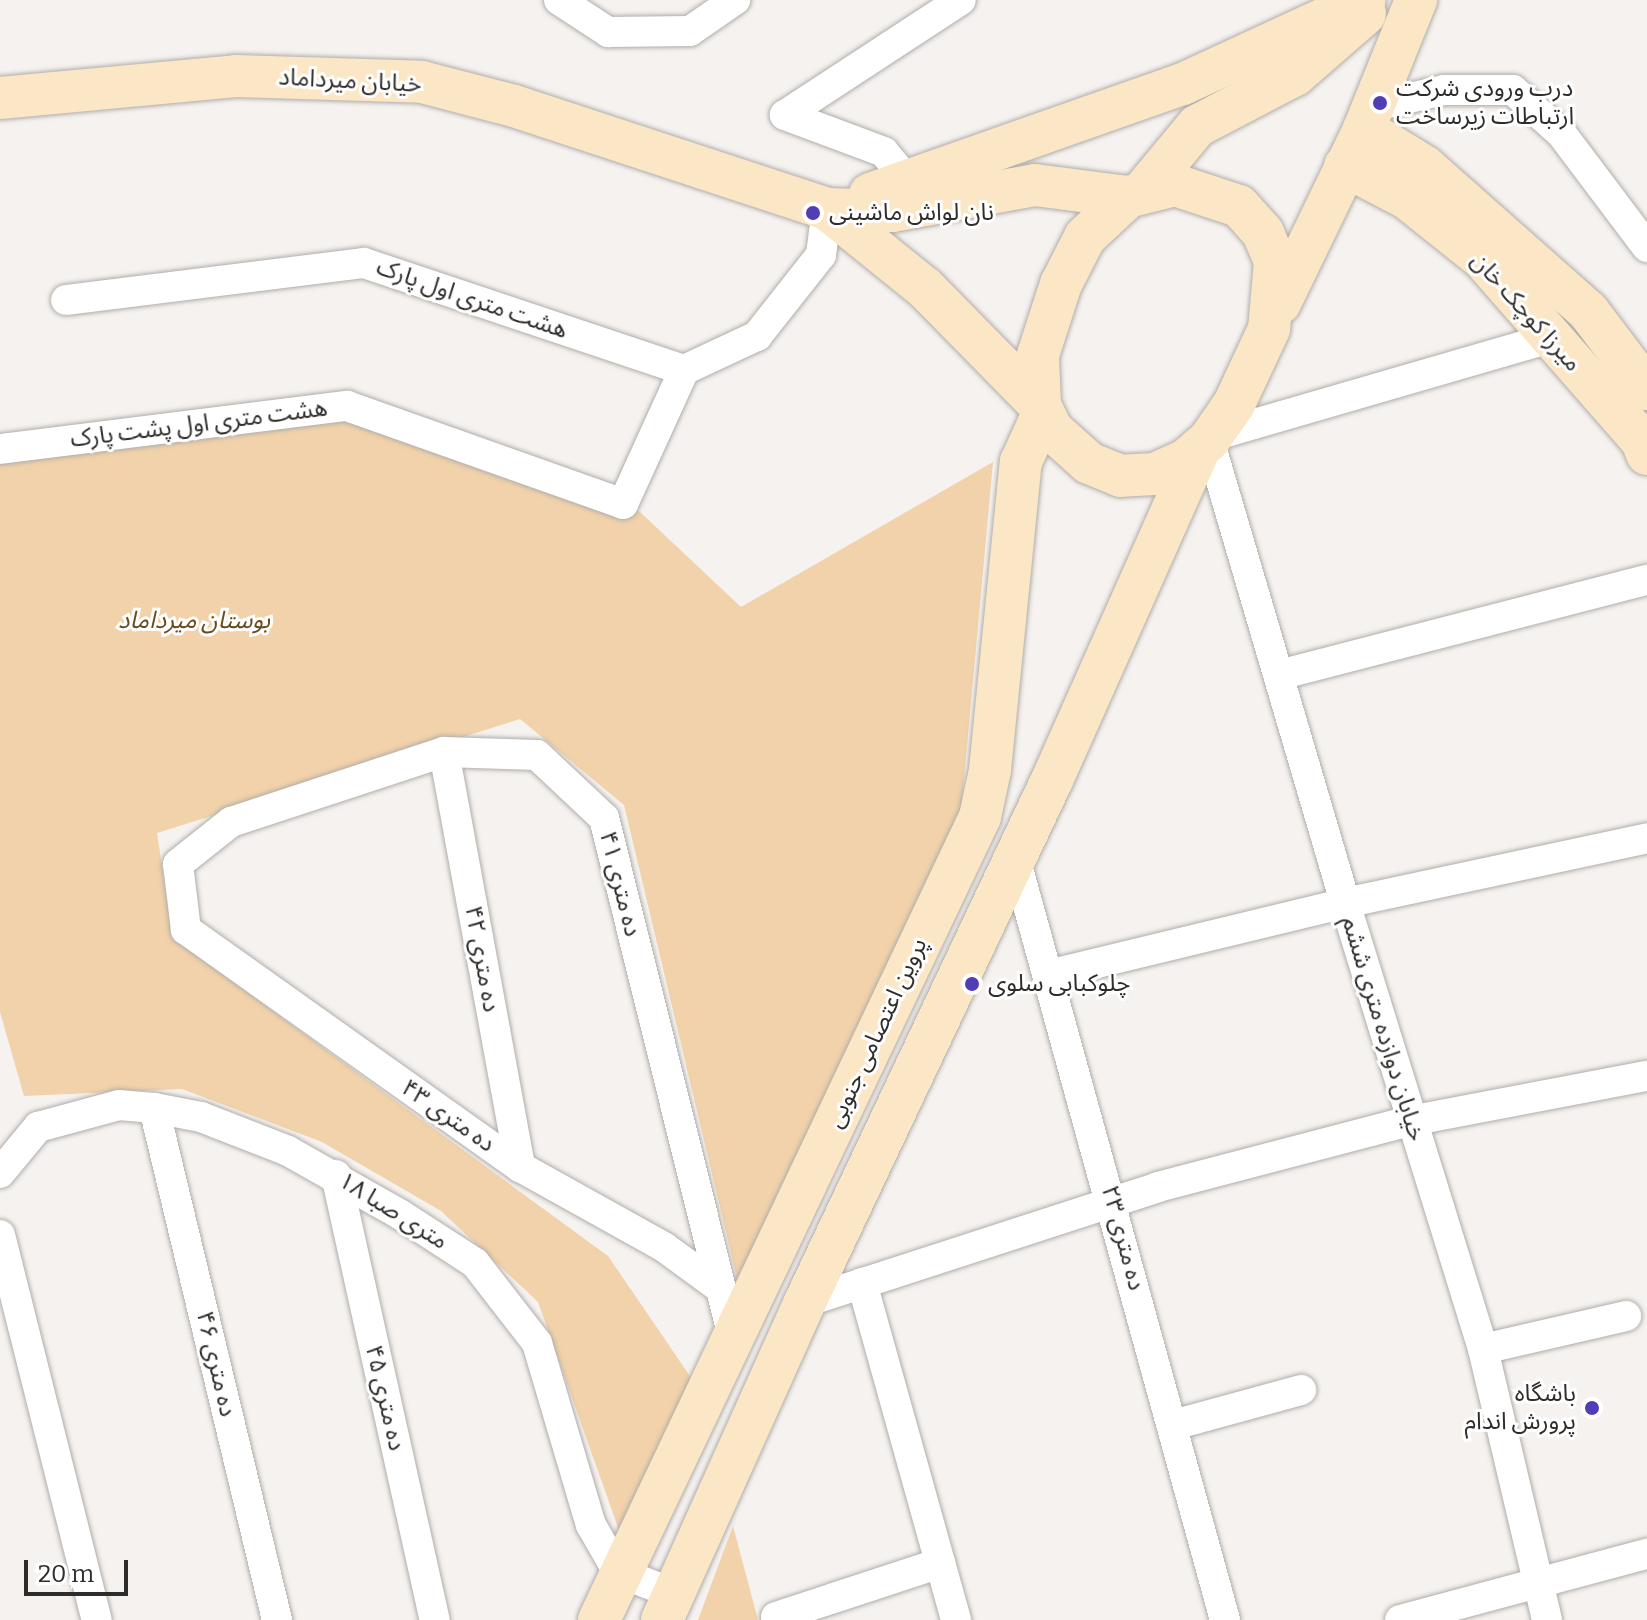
<!DOCTYPE html>
<meta charset="utf-8">
<style>
body{margin:0}
#map{position:relative;width:1647px;height:1620px;overflow:hidden;background:#f5f2ef;font-family:Bitter,"Noto Sans Arabic",serif}
div>[style]{position:absolute}
[style*='--x']{left:calc(var(--x)*1px);top:calc(var(--y)*1px);width:calc(var(--w)*1px);rotate:calc(var(--a)*1deg)}
.green>*{inset:0;background:#f1d2aa}
.roads{filter:drop-shadow(0 0 2px #b0adaa) drop-shadow(0 0 2px #b0adaa)}
.street>*{height:30px;margin:-15px;padding:0 15px;transform-origin:15px;border-radius:15px;background:#fff}
.secondary>*{height:42px;margin:-21px;padding:0 21px;transform-origin:21px;border-radius:21px;background:#fbe6c6}
.dots>*{width:22px;height:22px;translate:-50% -50%;box-sizing:border-box;border:4px solid #fff;border-radius:50%}
span{translate:-50% -50%;white-space:nowrap;text-align:center;line-height:1.15;-webkit-text-stroke:6px #fff;paint-order:stroke}
.street-label{font-size:24px;color:#2e2d2b}
.poi-label{font-size:24px;color:#2e2d2b}
.left{translate:0 -50%;text-align:left}
.right{translate:-100% -50%;text-align:right}
.park-label{font-size:24px;color:#684b1f;font-style:italic}
.scale{position:absolute;left:24px;top:1560px;width:104px;height:36px;box-sizing:border-box;border:4px solid #2e2d2b;border-top:0;padding-left:10px;font-size:24px;line-height:28px;white-space:nowrap;color:#2e2d2b;-webkit-text-stroke:6px #fff;paint-order:stroke}
</style>
<div id="map">
<div class="green">
<div style="clip-path:polygon(338px 414px,640px 512px,741px 607px,993px 462px,957px 855px,741px 1295px,624px 805px,520px 719px,157px 833px,173px 938px,608px 1256px,694px 1382px,620px 1533px,538px 1302px,441px 1211px,322px 1142px,182px 1089px,24px 1096px,0 1012px,0 449px)"></div>
<div style="clip-path:polygon(733px 1526px,758px 1620px,698px 1620px)"></div>
</div>
<div class="roads">
<div class="street">
<div style="--x:559;--y:0;--w:59;--a:33.1"></div>
<div style="--x:608;--y:32;--w:82;--a:-0.7"></div>
<div style="--x:690;--y:31;--w:55;--a:-34.6"></div>
<div style="--x:1371;--y:107;--w:75;--a:-13.1"></div>
<div style="--x:1444;--y:90;--w:69;--a:0"></div>
<div style="--x:1513;--y:90;--w:64;--a:41.9"></div>
<div style="--x:1561;--y:133;--w:143;--a:53"></div>
<div style="--x:908;--y:181;--w:38;--a:-130"></div>
<div style="--x:884;--y:152;--w:106;--a:-159.5"></div>
<div style="--x:785;--y:115;--w:210;--a:-33.2"></div>
<div style="--x:66;--y:300;--w:300;--a:-7.1"></div>
<div style="--x:364;--y:263;--w:337;--a:18.5"></div>
<div style="--x:1213;--y:436;--w:352;--a:-16.2"></div>
<div style="--x:1209;--y:440;--w:483;--a:73.6"></div>
<div style="--x:1345;--y:903;--w:467;--a:72.8"></div>
<div style="--x:1483;--y:1349;--w:278;--a:76.7"></div>
<div style="--x:0;--y:449;--w:350;--a:-7.1"></div>
<div style="--x:347;--y:406;--w:293;--a:19.5"></div>
<div style="--x:623;--y:504;--w:147;--a:-65.5"></div>
<div style="--x:684;--y:370;--w:81;--a:-25"></div>
<div style="--x:757;--y:336;--w:103;--a:-51.7"></div>
<div style="--x:821;--y:255;--w:46;--a:-82.6"></div>
<div style="--x:1279;--y:675;--w:380;--a:-14.5"></div>
<div style="--x:444;--y:752;--w:422;--a:79.6"></div>
<div style="--x:1015;--y:858;--w:790;--a:74.59"></div>
<div style="--x:1048;--y:975;--w:306;--a:-13.6"></div>
<div style="--x:1345;--y:903;--w:309;--a:-12.1"></div>
<div style="--x:154;--y:1108;--w:527;--a:76.49"></div>
<div style="--x:0;--y:1173;--w:60;--a:-50.4"></div>
<div style="--x:38;--y:1127;--w:84;--a:-15.2"></div>
<div style="--x:119;--y:1105;--w:35;--a:5"></div>
<div style="--x:154;--y:1108;--w:48;--a:10.8"></div>
<div style="--x:201;--y:1117;--w:93;--a:21.3"></div>
<div style="--x:288;--y:1151;--w:130;--a:29.5"></div>
<div style="--x:401;--y:1215;--w:88;--a:33"></div>
<div style="--x:475;--y:1263;--w:101;--a:52.2"></div>
<div style="--x:537;--y:1343;--w:190;--a:73.5"></div>
<div style="--x:591;--y:1525;--w:54;--a:60.1"></div>
<div style="--x:618;--y:1572;--w:58;--a:21.3"></div>
<div style="--x:336;--y:1175;--w:456;--a:77.5"></div>
<div style="--x:0;--y:1235;--w:397;--a:75.9"></div>
<div style="--x:862;--y:1283;--w:350;--a:74.4"></div>
<div style="--x:720;--y:1288;--w:69;--a:-143.8"></div>
<div style="--x:664;--y:1247;--w:165;--a:-150.9"></div>
<div style="--x:520;--y:1167;--w:410;--a:-144.6"></div>
<div style="--x:186;--y:930;--w:66;--a:-96.9"></div>
<div style="--x:178;--y:864;--w:68;--a:-38.4"></div>
<div style="--x:231;--y:822;--w:224;--a:-18.2"></div>
<div style="--x:444;--y:752;--w:93;--a:1.8"></div>
<div style="--x:537;--y:755;--w:92;--a:43.2"></div>
<div style="--x:604;--y:818;--w:535;--a:76.04"></div>
<div style="--x:805;--y:1302;--w:371;--a:-18"></div>
<div style="--x:1158;--y:1187;--w:260;--a:-14.7"></div>
<div style="--x:1410;--y:1121;--w:241;--a:-10.8"></div>
<div style="--x:1483;--y:1349;--w:147;--a:-13"></div>
<div style="--x:1173;--y:1425;--w:133;--a:-15.3"></div>
<div style="--x:776;--y:1617;--w:173;--a:-18.2"></div>
<div style="--x:1400;--y:1620;--w:256;--a:-15"></div>
</div>
<div class="secondary">
<div style="--x:0;--y:98;--w:237;--a:-5.3"></div>
<div style="--x:236;--y:76;--w:186;--a:1.8"></div>
<div style="--x:422;--y:82;--w:95;--a:14.6"></div>
<div style="--x:514;--y:106;--w:330;--a:18.2"></div>
<div style="--x:827;--y:209;--w:65;--a:1.8"></div>
<div style="--x:892;--y:211;--w:145;--a:-10.3"></div>
<div style="--x:1035;--y:185;--w:94;--a:7.4"></div>
<div style="--x:1364;--y:129;--w:70;--a:31.7"></div>
<div style="--x:1424;--y:166;--w:219;--a:41.5"></div>
<div style="--x:1588;--y:311;--w:98;--a:52.9"></div>
<div style="--x:1345;--y:166;--w:71;--a:27.6"></div>
<div style="--x:1408;--y:199;--w:95;--a:38.6"></div>
<div style="--x:1482;--y:258;--w:243;--a:48.8"></div>
<div style="--x:1642;--y:441;--w:14;--a:69"></div>
<div style="--x:1175;--y:185;--w:67;--a:18.2"></div>
<div style="--x:1239;--y:206;--w:36;--a:48"></div>
<div style="--x:1263;--y:233;--w:30;--a:67"></div>
<div style="--x:1275;--y:261;--w:68;--a:95"></div>
<div style="--x:1269;--y:329;--w:83;--a:115"></div>
<div style="--x:1234;--y:404;--w:44;--a:124.8"></div>
<div style="--x:1209;--y:440;--w:30;--a:139"></div>
<div style="--x:1186;--y:460;--w:34;--a:156"></div>
<div style="--x:1155;--y:474;--w:34;--a:177"></div>
<div style="--x:1121;--y:476;--w:35;--a:-158"></div>
<div style="--x:1089;--y:463;--w:50;--a:-138.3"></div>
<div style="--x:1052;--y:430;--w:28;--a:-116"></div>
<div style="--x:1040;--y:405;--w:50;--a:-92.3"></div>
<div style="--x:1038;--y:355;--w:75;--a:-72.1"></div>
<div style="--x:1061;--y:284;--w:53;--a:-62.9"></div>
<div style="--x:1085;--y:237;--w:59;--a:-42.9"></div>
<div style="--x:1128;--y:197;--w:49;--a:-14.3"></div>
<div style="--x:1144;--y:190;--w:83;--a:-50.4"></div>
<div style="--x:1197;--y:126;--w:110;--a:-27.5"></div>
<div style="--x:1295;--y:75;--w:93;--a:-41.1"></div>
<div style="--x:870;--y:194;--w:332;--a:-19.4"></div>
<div style="--x:1183;--y:84;--w:200;--a:-24.8"></div>
<div style="--x:827;--y:209;--w:126;--a:38.9"></div>
<div style="--x:925;--y:288;--w:164;--a:45.5"></div>
<div style="--x:1280;--y:303;--w:193;--a:-64.2"></div>
<div style="--x:1364;--y:129;--w:139;--a:-68"></div>
<div style="--x:599;--y:1620;--w:889;--a:-64.62"></div>
<div style="--x:980;--y:817;--w:48;--a:-78"></div>
<div style="--x:990;--y:770;--w:310;--a:-84.3"></div>
<div style="--x:1021;--y:462;--w:54;--a:-65.8"></div>
<div style="--x:662;--y:1620;--w:349;--a:-65.8"></div>
<div style="--x:805;--y:1302;--w:577;--a:-64.68"></div>
<div style="--x:1052;--y:780;--w:363;--a:-66"></div>
</div>
</div>
<div class="dots">
<div style="left:1380px;top:103px;background:#513db5"></div>
<div style="left:813px;top:213px;background:#513db5"></div>
<div style="left:972px;top:984px;background:#513db5"></div>
<div style="left:1592px;top:1408px;background:#513db5"></div>
</div>
<div class="street-label">
<span style="left:350px;top:81px;rotate:3deg">خیابان میرداماد</span>
<span style="left:472px;top:299px;rotate:19deg">هشت متری اول پارک</span>
<span style="left:1526px;top:312px;rotate:48deg">میرزا کوچک خان</span>
<span style="left:199px;top:424px;rotate:-7deg">هشت متری اول پشت پارک</span>
<span style="left:620px;top:884px;rotate:76deg">ده متری ۴۱</span>
<span style="left:482px;top:959px;rotate:80deg">ده متری ۴۲</span>
<span style="left:1383px;top:1029px;rotate:73deg">خیابان دوازده متری ششم</span>
<span style="left:877px;top:1033px;rotate:-65deg">پروین اعتصامی جنوبی</span>
<span style="left:448px;top:1116px;rotate:35deg">ده متری ۴۳</span>
<span style="left:393px;top:1211px;rotate:32deg">متری صبا ۱۸</span>
<span style="left:1123px;top:1238px;rotate:75deg">ده متری ۲۳</span>
<span style="left:216px;top:1364px;rotate:77deg">ده متری ۴۶</span>
<span style="left:385px;top:1398px;rotate:77deg">ده متری ۴۵</span>
</div>
<div class="poi-label">
<span class="left" style="left:1396px;top:103px">درب ورودی شرکت<br>ارتباطات زیرساخت</span>
<span class="left" style="left:829px;top:213px">نان لواش ماشینی</span>
<span class="left" style="left:988px;top:984px">چلوکبابی سلوی</span>
<span class="right" style="left:1576px;top:1408px">باشگاه<br>پرورش اندام</span>
</div>
<div class="park-label">
<span style="left:194px;top:621px">بوستان میرداماد</span>
</div>
<div class="scale">20 m</div>
</div>
